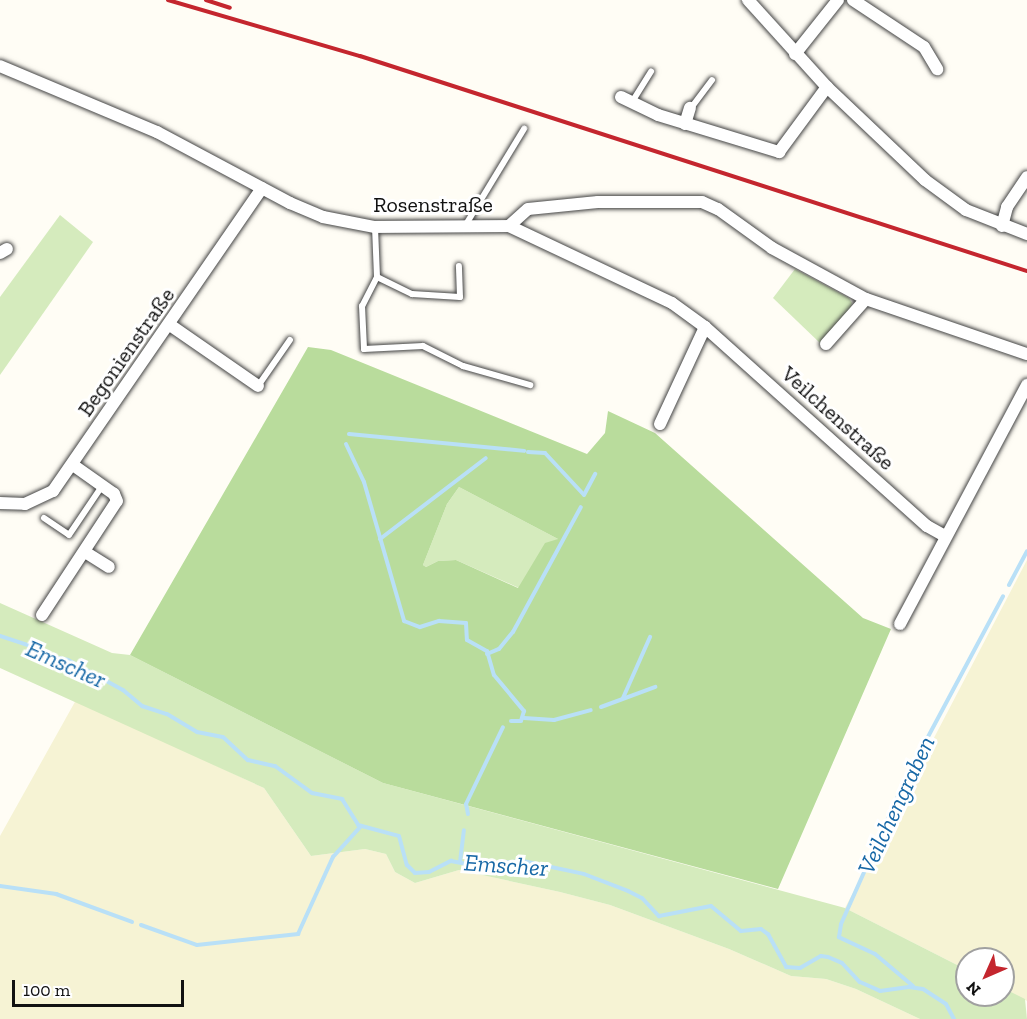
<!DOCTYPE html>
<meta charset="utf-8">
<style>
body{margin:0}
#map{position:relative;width:1027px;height:1019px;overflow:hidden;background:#fffdf5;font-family:"Zilla Slab",serif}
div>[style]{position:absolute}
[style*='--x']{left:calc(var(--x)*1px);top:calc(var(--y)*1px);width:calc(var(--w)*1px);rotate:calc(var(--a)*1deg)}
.farmland>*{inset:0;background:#f6f3d4}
.green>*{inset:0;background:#d5ebbd}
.forest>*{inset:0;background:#b9dc9c}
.stream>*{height:4px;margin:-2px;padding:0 2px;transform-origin:2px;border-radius:2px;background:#b9e0f7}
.roads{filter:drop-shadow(0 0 2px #444) drop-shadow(0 0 2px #444)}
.service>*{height:6px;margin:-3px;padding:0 3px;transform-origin:3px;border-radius:3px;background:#fff}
.minor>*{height:12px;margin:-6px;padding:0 6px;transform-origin:6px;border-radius:6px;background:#fff}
.rail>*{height:4px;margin:-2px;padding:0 2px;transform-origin:2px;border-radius:2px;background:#c4262e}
span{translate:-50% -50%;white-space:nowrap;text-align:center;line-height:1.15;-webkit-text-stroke:6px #fff;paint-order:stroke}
.street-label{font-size:22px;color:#111}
.water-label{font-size:24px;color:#1768a6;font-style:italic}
.north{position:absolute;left:955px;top:947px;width:60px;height:60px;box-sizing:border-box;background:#fff;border:2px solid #a0a0a0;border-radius:50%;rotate:225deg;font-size:16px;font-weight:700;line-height:24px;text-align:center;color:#111}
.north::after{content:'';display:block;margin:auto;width:21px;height:27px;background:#c4262e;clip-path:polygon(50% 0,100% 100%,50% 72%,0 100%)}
.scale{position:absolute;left:12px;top:980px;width:172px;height:27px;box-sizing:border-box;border:3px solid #111;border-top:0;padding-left:8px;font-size:18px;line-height:21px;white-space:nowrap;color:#111;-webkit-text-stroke:4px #fff;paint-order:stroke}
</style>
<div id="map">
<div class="farmland">
<div style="clip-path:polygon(1027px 560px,1027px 1001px,1003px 988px,1003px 959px,967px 959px,967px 970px,845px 908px)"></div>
<div style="clip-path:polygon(76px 700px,264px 788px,311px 856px,365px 849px,386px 854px,395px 872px,415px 883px,459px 870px,560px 892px,610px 905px,729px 949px,791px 976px,826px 979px,856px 989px,920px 1019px,0 1019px,0 836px)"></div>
</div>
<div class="green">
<div style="clip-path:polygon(60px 215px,93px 242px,0 375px,0 297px)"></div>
<div style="clip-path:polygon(795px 269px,849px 298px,852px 303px,850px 312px,821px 344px,773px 298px)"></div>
<div style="clip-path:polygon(459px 487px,558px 539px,519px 588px,456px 560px,438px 561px,426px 567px,423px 565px,447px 504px)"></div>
<div style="clip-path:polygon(0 603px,112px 653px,130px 655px,383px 783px,845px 908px,967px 970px,967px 995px,1003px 995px,1003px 988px,1025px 999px,1027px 1019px,920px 1019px,856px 989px,826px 979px,791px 976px,729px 949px,610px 905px,560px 892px,459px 870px,415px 883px,395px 872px,386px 854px,365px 849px,311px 856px,264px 788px,0 668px)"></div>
</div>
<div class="forest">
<div style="clip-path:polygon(evenodd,308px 347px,331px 350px,587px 454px,605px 433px,608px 411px,655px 433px,863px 618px,891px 629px,778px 889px,383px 783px,130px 655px,308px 347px,459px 487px,558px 539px,545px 543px,518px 588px,456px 560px,438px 561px,426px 567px,423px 565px,447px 504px,459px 487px)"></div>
</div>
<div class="stream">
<div style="--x:349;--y:434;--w:176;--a:5.5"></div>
<div style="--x:346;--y:444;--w:42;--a:64.7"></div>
<div style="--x:364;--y:482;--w:145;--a:73.9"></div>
<div style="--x:404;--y:621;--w:17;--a:21"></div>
<div style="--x:420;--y:627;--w:20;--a:-18"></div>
<div style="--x:439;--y:621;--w:27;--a:4"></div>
<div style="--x:466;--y:623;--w:17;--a:87"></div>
<div style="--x:467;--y:640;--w:23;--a:29"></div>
<div style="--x:487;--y:651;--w:25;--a:74"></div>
<div style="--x:494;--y:675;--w:47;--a:50.2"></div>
<div style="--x:524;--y:711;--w:10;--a:107"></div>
<div style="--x:521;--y:721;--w:10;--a:180"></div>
<div style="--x:528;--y:452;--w:17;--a:3"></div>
<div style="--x:545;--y:453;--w:57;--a:47.1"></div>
<div style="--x:584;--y:495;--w:24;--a:-62"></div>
<div style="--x:380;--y:539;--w:133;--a:-37.4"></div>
<div style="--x:1009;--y:585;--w:38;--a:-62"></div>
<div style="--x:0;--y:636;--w:35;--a:18"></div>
<div style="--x:33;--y:647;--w:13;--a:39"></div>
<div style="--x:43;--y:655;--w:25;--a:11"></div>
<div style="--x:68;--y:660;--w:63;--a:28.6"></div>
<div style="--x:123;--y:690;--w:25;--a:40"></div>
<div style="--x:142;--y:706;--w:26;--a:18"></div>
<div style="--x:167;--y:714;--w:35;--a:31"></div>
<div style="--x:197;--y:732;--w:26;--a:11"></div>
<div style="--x:223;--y:737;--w:34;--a:43"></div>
<div style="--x:248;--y:760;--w:28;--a:13"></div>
<div style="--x:275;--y:766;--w:46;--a:36.1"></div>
<div style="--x:312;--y:793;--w:31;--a:11"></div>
<div style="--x:342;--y:799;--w:31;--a:58"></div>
<div style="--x:358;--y:825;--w:42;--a:15"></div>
<div style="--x:399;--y:836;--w:30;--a:75"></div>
<div style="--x:407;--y:865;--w:11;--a:45"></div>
<div style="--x:415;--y:873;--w:14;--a:-4"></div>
<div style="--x:429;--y:872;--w:25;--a:-27"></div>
<div style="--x:451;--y:861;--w:21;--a:11"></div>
<div style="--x:472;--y:865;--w:51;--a:-4.5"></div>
<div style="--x:523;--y:861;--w:62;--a:12"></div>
<div style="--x:584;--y:874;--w:47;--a:21.1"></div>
<div style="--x:628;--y:891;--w:16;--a:27"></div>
<div style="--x:642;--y:898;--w:25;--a:47"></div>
<div style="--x:659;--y:916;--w:53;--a:-10.9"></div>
<div style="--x:711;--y:906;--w:39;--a:40"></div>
<div style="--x:741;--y:931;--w:20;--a:-6"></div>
<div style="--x:761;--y:929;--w:9;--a:36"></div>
<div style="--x:768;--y:934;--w:38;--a:61"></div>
<div style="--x:786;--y:967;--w:14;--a:4"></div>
<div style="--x:800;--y:968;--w:24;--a:-30"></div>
<div style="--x:821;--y:956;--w:7;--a:8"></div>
<div style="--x:828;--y:957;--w:15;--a:23"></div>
<div style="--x:842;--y:963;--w:26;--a:47"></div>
<div style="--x:860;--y:982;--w:22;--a:24"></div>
<div style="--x:880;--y:991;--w:29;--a:-8"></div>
<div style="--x:909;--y:987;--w:14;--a:8"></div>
<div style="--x:923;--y:989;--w:27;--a:33"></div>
<div style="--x:946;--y:1004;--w:17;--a:62"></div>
<div style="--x:487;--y:654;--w:13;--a:-23"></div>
<div style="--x:499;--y:649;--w:22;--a:-51"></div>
<div style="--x:513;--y:632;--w:142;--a:-61.5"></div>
<div style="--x:623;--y:698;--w:67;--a:-66.1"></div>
<div style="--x:601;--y:707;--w:58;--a:-20.3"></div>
<div style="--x:524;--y:718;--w:30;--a:4"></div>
<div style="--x:554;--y:720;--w:38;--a:-15"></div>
<div style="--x:468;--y:814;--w:10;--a:-101"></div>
<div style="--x:466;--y:804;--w:85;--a:-64.3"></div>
<div style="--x:460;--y:862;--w:32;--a:-83"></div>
<div style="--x:0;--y:886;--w:57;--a:8.1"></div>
<div style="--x:56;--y:894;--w:81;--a:20.2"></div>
<div style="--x:141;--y:925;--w:59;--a:19.7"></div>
<div style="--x:197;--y:945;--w:102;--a:-6.2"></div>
<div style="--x:298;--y:934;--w:85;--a:-65.6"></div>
<div style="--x:333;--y:857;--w:42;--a:-47.9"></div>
<div style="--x:913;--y:986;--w:50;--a:-139.9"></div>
<div style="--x:875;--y:954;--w:40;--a:-155"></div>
<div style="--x:839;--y:937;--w:13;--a:-81"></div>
<div style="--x:841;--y:924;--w:160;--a:-66"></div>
<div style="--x:906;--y:778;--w:206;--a:-61.9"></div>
</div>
<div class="roads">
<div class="service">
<div style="--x:632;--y:102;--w:36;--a:-58"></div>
<div style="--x:691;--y:108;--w:35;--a:-53"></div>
<div style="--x:465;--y:226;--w:114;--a:-58.7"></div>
<div style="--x:375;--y:227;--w:50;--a:87.7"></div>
<div style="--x:377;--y:277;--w:33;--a:117"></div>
<div style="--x:362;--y:306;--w:43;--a:87.3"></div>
<div style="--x:364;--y:349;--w:59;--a:-2.9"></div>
<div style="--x:423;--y:346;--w:45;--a:26.6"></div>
<div style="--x:463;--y:366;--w:70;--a:15.8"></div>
<div style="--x:377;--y:277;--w:39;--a:26"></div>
<div style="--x:412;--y:294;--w:48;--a:3.6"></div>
<div style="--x:460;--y:297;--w:31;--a:-92"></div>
<div style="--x:258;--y:386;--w:56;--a:-55.2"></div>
<div style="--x:44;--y:518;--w:30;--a:34"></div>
<div style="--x:69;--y:535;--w:59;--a:-56"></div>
</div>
<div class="minor">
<div style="--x:748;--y:0;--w:118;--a:47.8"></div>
<div style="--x:827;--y:87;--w:135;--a:43.5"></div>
<div style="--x:925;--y:180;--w:51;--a:36.2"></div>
<div style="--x:966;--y:210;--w:66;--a:21.5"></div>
<div style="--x:853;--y:0;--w:85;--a:33.5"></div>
<div style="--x:924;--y:47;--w:26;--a:59"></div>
<div style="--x:795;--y:54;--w:69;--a:-51.5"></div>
<div style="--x:0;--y:66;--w:170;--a:22.8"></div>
<div style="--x:157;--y:132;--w:151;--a:28.1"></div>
<div style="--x:290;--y:203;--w:36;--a:23"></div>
<div style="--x:323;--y:217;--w:53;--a:10.9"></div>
<div style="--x:375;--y:227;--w:134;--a:-0.4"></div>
<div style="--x:509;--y:226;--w:180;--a:25.3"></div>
<div style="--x:672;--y:303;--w:41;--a:36"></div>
<div style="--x:705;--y:327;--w:298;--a:41.9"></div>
<div style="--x:927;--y:526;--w:21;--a:29"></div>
<div style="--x:621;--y:97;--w:41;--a:25.9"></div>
<div style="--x:658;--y:115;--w:127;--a:17"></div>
<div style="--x:779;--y:152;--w:81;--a:-53.6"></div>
<div style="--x:685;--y:124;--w:17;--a:-73"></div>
<div style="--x:509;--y:226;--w:25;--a:-42"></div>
<div style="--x:528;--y:209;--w:70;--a:-5.7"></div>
<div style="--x:598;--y:202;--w:104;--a:0"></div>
<div style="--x:702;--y:202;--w:17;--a:24"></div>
<div style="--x:718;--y:209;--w:67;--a:35.8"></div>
<div style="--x:772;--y:248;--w:107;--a:28.5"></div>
<div style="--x:866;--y:299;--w:170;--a:18.9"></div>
<div style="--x:1002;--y:226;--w:20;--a:-75"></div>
<div style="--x:1007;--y:207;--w:36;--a:-56"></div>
<div style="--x:0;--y:253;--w:8;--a:-30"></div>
<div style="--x:170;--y:325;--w:107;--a:34.7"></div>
<div style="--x:826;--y:344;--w:60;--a:-48.4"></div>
<div style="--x:660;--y:424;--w:107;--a:-65.1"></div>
<div style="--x:0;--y:503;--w:25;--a:2"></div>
<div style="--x:25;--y:504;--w:31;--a:-25"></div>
<div style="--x:53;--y:491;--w:368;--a:-55.4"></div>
<div style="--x:85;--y:552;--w:28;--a:32"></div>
<div style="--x:42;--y:615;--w:136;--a:-56.7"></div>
<div style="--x:117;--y:501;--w:8;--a:-113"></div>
<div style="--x:114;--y:494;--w:50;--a:-144.7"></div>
<div style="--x:900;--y:624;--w:271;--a:-62"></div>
</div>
</div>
<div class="rail">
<div style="--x:168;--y:0;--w:200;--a:16.3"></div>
<div style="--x:360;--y:56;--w:701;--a:17.87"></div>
<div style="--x:206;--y:0;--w:25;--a:18"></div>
</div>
<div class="street-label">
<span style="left:433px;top:205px">Rosenstraße</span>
<span style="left:126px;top:352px;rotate:-55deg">Begonienstraße</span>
<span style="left:838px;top:418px;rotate:42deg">Veilchenstraße</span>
</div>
<div class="water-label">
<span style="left:66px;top:664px;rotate:24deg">Emscher</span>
<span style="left:896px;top:805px;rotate:-65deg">Veilchengraben</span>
<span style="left:506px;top:865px;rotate:4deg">Emscher</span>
</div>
<div class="north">N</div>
<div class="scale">100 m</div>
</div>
